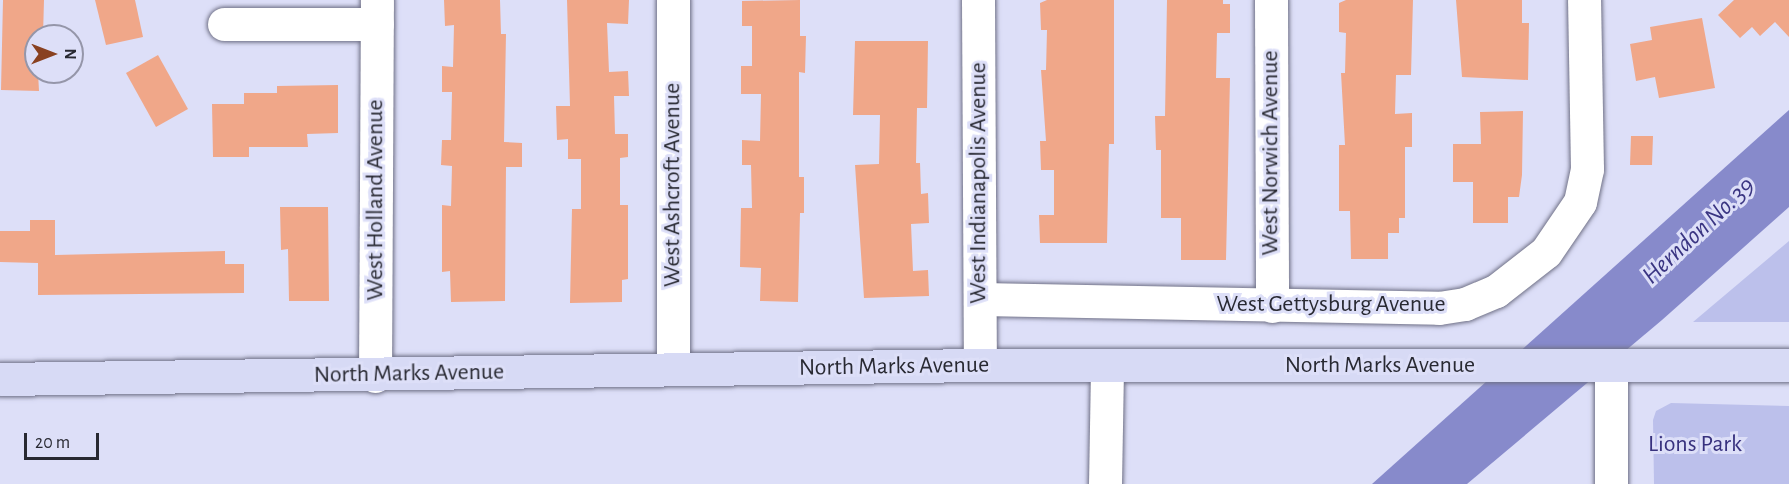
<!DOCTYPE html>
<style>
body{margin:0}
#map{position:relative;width:1789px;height:484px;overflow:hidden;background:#dddff8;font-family:"Alegreya Sans",sans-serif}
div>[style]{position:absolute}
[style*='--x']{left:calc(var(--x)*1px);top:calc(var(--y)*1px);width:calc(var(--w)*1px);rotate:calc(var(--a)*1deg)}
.green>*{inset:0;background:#bcc0eb}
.water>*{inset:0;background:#878acb}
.building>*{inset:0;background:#f0a789}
.roads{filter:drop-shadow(0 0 2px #707187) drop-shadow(0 0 2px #707187)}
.minor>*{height:33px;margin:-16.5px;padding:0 16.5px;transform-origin:16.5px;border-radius:16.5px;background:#fff}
.major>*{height:33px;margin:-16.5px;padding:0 16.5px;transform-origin:16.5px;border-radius:16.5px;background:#d7daf5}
span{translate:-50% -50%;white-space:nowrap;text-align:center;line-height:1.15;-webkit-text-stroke:6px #dddff8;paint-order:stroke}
.street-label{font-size:24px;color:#282932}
.park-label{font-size:24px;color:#37317e}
.water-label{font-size:26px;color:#3a3582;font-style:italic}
.north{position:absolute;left:24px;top:24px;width:60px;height:60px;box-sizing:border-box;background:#dddff8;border:2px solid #9596a9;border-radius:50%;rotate:90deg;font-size:16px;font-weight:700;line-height:24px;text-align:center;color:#282932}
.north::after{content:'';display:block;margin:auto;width:21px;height:27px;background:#894121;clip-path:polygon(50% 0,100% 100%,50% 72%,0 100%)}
.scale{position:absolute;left:24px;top:433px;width:75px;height:27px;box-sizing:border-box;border:3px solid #282932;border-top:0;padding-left:8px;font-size:18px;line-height:21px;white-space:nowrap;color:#282932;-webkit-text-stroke:4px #dddff8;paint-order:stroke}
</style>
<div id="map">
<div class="green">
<div style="clip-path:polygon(1789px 241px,1789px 322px,1693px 322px)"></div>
<div style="clip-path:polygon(1671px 403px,1789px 406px,1789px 484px,1654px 484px,1653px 420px,1656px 411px)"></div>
</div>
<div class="water">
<div style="clip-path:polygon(1789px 110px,1789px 207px,1662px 320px,1467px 484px,1372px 484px)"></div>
</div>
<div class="building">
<div style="clip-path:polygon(3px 0,44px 0,43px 36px,36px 36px,39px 91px,1px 90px)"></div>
<div style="clip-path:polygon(95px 0,135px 0,143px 37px,106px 45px)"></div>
<div style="clip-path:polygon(444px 0,500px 0,501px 34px,506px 34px,504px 142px,522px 143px,522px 167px,506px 167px,505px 301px,451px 302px,450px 271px,442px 272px,442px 205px,451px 206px,452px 166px,441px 165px,442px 140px,451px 140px,452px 92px,442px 92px,442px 66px,453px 67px,454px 25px,445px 26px)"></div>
<div style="clip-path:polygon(567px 0,629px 0,628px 24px,607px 23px,609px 72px,628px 71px,629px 96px,614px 96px,615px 134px,628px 134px,628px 157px,620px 158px,620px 205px,628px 205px,628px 279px,622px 280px,622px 302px,570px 303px,572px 209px,581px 209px,581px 159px,568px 159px,568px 139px,557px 140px,556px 106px,570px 106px)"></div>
<div style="clip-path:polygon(800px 0,800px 36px,806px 36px,805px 73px,799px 72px,799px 177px,804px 177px,804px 213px,800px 213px,798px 302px,760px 301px,761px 268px,740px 267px,741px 208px,752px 208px,751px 165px,742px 165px,742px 140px,760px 141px,761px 94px,741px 94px,741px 66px,752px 66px,752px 26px,742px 26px,742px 1px)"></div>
<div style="clip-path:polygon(1047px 0,1114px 0,1114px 144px,1109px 144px,1107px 243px,1040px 243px,1039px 215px,1054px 215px,1054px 170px,1041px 170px,1040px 141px,1046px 141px,1041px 70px,1046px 70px,1047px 30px,1041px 30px,1040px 3px)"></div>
<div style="clip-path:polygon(1167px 0,1223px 0,1223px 4px,1230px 4px,1230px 33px,1217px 33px,1216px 78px,1230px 78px,1226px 260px,1181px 260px,1181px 218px,1161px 218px,1161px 150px,1156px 150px,1155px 116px,1165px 116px)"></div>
<div style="clip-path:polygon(1346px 0,1413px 0,1411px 75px,1396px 75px,1395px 114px,1412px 113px,1412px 147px,1405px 147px,1405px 218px,1399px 218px,1399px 233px,1388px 233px,1388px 259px,1351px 259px,1350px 211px,1339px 211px,1339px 145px,1345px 145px,1341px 73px,1345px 73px,1346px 33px,1339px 32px,1339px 3px)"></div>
<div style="clip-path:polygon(1456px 0,1522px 0,1522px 23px,1529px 23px,1528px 80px,1462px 77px)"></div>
<div style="clip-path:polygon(1734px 0,1789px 0,1789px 37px,1775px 22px,1760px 36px,1752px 27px,1740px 38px,1718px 15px)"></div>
<div style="clip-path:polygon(1702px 18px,1715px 88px,1659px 98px,1655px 77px,1636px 81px,1630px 44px,1652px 40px,1650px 27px)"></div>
<div style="clip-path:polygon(855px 41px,928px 41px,927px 108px,917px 108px,916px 163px,920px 163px,921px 194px,928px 193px,929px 223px,911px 224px,913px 271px,928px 270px,929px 296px,864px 298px,855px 165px,879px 164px,880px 115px,853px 115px)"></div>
<div style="clip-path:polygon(158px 55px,188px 109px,156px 127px,126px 73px)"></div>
<div style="clip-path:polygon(338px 85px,338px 133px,307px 134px,308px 147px,249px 147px,249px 157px,213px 157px,212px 104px,244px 104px,244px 93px,277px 93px,277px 86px)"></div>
<div style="clip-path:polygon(1523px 111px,1522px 175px,1519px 197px,1508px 197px,1508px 223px,1473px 223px,1473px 182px,1453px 182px,1453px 144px,1481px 144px,1480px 112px)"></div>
<div style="clip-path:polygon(1631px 136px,1653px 136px,1652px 165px,1630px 165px)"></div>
<div style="clip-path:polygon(280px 207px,328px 207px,329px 301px,289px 301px,288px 249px,281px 250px)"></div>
<div style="clip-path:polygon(30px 220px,55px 220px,55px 255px,225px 251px,225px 264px,244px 264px,244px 293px,38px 295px,38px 263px,0 262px,0 231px,30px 231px)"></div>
</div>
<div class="roads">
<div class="minor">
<div style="--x:978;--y:0;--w:365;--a:89.7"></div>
<div style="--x:1271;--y:0;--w:306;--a:89.8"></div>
<div style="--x:224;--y:24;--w:153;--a:0"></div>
<div style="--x:981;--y:299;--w:458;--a:1.1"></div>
<div style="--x:1439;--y:308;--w:26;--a:-9"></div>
<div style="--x:1465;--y:304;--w:34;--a:-23"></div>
<div style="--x:1496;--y:291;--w:63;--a:-38"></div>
<div style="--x:1546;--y:252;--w:60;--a:-55.8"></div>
<div style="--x:1580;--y:202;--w:34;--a:-78"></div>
<div style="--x:1587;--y:169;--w:169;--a:-91"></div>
<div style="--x:1611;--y:367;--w:117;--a:90"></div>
<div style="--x:673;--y:369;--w:369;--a:-90"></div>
<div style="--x:375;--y:376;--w:376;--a:-89.7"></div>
<div style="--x:1105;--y:484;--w:118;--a:-89"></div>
</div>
<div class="major">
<div style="--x:0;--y:379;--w:980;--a:-0.82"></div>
<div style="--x:980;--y:365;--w:809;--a:0"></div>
</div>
</div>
<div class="street-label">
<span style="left:1271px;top:153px;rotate:-90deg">West Norwich Avenue</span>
<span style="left:979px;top:183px;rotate:-90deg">West Indianapolis Avenue</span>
<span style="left:673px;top:185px;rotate:-90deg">West Ashcroft Avenue</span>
<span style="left:376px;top:200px;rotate:-90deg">West Holland Avenue</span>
<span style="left:1331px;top:305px">West Gettysburg Avenue</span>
<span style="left:1380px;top:366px">North Marks Avenue</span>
<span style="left:894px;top:367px;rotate:-1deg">North Marks Avenue</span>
<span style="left:409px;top:374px;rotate:-1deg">North Marks Avenue</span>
</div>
<div class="park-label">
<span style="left:1695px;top:445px">Lions Park</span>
</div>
<div class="water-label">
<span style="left:1699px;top:231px;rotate:-43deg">Herndon No. 39</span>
</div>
<div class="north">N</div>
<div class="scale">20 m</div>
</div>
